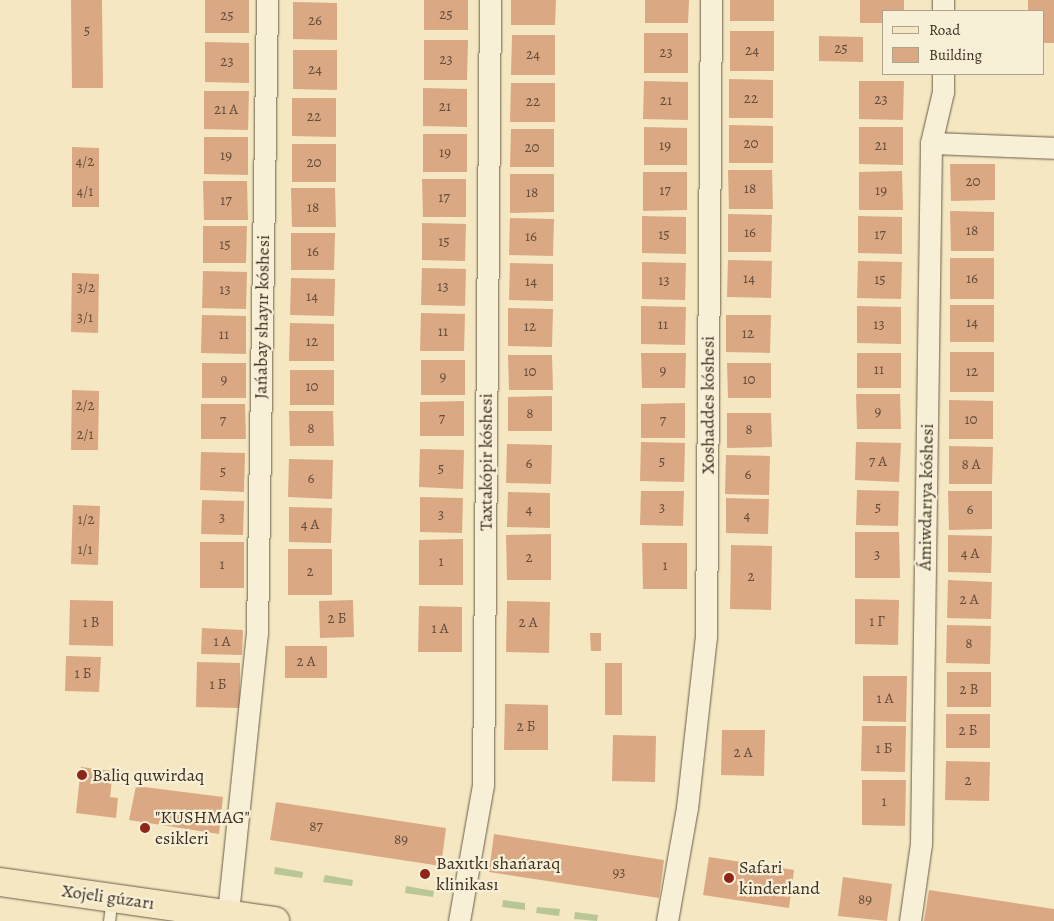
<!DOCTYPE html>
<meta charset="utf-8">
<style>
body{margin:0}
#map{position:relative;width:1054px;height:921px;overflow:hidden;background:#f4e7c1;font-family:Alegreya,serif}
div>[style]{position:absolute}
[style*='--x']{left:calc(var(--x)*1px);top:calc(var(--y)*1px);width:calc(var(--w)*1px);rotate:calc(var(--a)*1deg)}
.green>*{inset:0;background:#b9c695}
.building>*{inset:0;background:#dba884}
.roads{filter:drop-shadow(0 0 1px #6a5d49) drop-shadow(0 0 1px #6a5d49)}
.service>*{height:11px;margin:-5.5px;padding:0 5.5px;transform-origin:5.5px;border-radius:5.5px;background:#f8efd7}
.minor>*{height:21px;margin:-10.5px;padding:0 10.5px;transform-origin:10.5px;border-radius:10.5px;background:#f8efd7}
.primary>*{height:28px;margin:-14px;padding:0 14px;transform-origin:14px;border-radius:14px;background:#f4e7c1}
.dots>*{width:14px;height:14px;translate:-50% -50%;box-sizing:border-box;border:2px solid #f8efd7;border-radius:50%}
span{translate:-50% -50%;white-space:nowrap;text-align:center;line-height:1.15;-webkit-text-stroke:4.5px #f8efd7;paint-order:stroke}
.number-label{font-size:15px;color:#644d3a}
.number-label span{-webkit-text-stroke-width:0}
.street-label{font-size:18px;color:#3c2f21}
.poi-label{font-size:18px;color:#3c2f21}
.left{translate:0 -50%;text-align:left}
.legend{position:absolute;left:882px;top:10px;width:162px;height:65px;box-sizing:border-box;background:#f8efd7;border:1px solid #ada28e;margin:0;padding:6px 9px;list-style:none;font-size:15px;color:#3c2f21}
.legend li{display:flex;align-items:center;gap:10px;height:25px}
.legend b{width:25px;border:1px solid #ada28e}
</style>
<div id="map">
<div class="green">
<div style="clip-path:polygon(275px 867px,303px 872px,302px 878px,274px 874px)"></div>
<div style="clip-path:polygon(325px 875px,353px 880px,352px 886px,323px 882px)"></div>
<div style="clip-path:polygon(406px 886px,434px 891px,433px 897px,405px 893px)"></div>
<div style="clip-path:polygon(503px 900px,525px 903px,525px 910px,502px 907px)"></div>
<div style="clip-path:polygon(537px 907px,560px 909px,559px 916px,536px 913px)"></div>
<div style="clip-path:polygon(575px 912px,598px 915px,597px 921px,574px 919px)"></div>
</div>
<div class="building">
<div style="clip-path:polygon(71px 0,102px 0,103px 88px,72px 88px)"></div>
<div style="clip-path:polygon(205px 0,249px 0,249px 33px,205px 33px)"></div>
<div style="clip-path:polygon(424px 0,468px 0,468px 30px,424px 30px)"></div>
<div style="clip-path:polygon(511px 0,556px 0,555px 25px,511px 25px)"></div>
<div style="clip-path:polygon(645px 0,689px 0,688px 23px,645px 23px)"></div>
<div style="clip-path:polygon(730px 0,774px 0,774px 21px,730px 21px)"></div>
<div style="clip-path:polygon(860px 0,904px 0,904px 11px,883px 11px,883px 23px,860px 23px)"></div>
<div style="clip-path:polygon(1028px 0,1054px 0,1054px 43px,1043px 43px,1043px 11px,1028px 11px)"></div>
<div style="clip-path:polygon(293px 2px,337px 3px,337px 40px,293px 39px)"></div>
<div style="clip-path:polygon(730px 31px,774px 31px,774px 71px,730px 71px)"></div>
<div style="clip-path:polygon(644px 33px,688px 33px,688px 73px,644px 73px)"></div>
<div style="clip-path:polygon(512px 35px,555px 35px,555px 75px,511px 75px)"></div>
<div style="clip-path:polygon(819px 36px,863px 37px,863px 62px,819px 61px)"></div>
<div style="clip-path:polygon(424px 40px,468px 40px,467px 80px,424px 80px)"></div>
<div style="clip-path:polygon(205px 42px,249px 43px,249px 83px,205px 82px)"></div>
<div style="clip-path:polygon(293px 50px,337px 50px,337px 90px,293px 89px)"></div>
<div style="clip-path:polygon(729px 79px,773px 80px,773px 118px,729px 118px)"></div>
<div style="clip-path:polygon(644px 81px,688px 82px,688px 120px,643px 119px)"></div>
<div style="clip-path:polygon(859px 81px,904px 81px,903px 120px,859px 119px)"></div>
<div style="clip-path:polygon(511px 83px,555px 83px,555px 122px,510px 122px)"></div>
<div style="clip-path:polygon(423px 88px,467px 89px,467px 127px,423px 126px)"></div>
<div style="clip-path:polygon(204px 91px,249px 91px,248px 130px,204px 129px)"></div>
<div style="clip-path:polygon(292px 98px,336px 98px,336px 137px,292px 136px)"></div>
<div style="clip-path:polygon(729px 125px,773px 126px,773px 163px,729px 163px)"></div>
<div style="clip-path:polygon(644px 127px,687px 128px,687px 165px,644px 165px)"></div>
<div style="clip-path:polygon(859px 127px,903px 127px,903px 165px,859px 164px)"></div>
<div style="clip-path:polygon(511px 129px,554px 129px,554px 167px,510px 167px)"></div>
<div style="clip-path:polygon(423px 134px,467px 134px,467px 172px,423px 172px)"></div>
<div style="clip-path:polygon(204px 137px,248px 137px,248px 175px,204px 174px)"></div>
<div style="clip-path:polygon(292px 144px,336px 144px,336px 182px,292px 182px)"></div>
<div style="clip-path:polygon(72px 147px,99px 148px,99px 207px,72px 207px)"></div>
<div style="clip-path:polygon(950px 164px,995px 164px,995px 200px,951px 201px)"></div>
<div style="clip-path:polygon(728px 170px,772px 170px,773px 209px,729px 209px)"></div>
<div style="clip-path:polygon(902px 171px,903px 210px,859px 210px,859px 172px)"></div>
<div style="clip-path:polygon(643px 172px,687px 172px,687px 210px,643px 211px)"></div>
<div style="clip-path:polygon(510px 174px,554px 174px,554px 212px,510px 213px)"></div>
<div style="clip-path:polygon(422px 179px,466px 179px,466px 217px,423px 217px)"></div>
<div style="clip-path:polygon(203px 181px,247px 181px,248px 220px,204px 220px)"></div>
<div style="clip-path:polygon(291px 188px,335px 188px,336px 227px,292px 227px)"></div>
<div style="clip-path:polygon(950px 211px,994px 212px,994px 251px,951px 251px)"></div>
<div style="clip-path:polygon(728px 214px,772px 215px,771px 252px,728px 252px)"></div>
<div style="clip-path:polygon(642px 216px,686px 217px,686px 254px,642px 253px)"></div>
<div style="clip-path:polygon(858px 216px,902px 217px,902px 254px,858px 253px)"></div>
<div style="clip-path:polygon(510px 218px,554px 219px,553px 256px,509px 255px)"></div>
<div style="clip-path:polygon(422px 223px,466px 224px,465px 261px,422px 260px)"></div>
<div style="clip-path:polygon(203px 226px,247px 226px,246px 263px,203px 263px)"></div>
<div style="clip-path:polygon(291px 233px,335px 233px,334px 270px,291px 270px)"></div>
<div style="clip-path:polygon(950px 258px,994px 258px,994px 299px,950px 299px)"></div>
<div style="clip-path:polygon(728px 260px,772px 261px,771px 298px,727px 297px)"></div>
<div style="clip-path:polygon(858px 261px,902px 262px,901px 299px,857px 298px)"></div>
<div style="clip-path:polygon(642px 262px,686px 263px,685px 300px,642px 299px)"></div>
<div style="clip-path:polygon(510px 263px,553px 264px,553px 301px,509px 300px)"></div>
<div style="clip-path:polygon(422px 268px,466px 269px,465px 306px,421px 305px)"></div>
<div style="clip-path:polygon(203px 271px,247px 272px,246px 309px,202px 308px)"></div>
<div style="clip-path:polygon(72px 273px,99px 274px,98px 333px,71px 332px)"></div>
<div style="clip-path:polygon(291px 278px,335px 279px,334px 316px,290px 315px)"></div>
<div style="clip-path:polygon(950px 305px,994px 305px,994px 342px,950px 342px)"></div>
<div style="clip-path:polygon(641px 306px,686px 307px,685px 345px,641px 344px)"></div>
<div style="clip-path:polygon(857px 306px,901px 307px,901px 344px,857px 343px)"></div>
<div style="clip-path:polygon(508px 308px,553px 309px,552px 347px,508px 346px)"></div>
<div style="clip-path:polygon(421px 313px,465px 314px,464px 351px,420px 351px)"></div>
<div style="clip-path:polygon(202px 315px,246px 316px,246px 354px,201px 353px)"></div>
<div style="clip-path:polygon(726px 315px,771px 315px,770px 353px,726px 352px)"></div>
<div style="clip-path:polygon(290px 323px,334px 324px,334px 361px,289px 361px)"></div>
<div style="clip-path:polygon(950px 352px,994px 352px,994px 392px,950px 392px)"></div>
<div style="clip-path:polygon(641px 353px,686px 353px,685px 388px,642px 388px)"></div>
<div style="clip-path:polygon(857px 353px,901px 353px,901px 388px,857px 388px)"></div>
<div style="clip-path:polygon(508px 355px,552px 355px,553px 390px,509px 390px)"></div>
<div style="clip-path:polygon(421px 360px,465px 360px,465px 395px,421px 395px)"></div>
<div style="clip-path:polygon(202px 363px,246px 363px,246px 398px,202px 398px)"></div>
<div style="clip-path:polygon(727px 363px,771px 363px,771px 398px,728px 398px)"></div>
<div style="clip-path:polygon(290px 370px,334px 370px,334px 405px,290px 405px)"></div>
<div style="clip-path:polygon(72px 390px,99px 391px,98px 450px,71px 450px)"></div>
<div style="clip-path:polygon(856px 394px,900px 394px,901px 429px,857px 429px)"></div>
<div style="clip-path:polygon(552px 396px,552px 431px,508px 431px,508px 397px)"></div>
<div style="clip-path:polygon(949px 400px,993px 401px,993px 439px,949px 439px)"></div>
<div style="clip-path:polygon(464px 401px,464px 436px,420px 436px,420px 402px)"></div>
<div style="clip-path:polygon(685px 403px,685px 438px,641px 438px,641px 404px)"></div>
<div style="clip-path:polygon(201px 404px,245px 404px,246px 439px,201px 439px)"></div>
<div style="clip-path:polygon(289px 411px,333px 411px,334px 446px,290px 446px)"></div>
<div style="clip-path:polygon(727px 413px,771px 413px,772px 447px,727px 448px)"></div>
<div style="clip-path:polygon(641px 442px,685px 443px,684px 482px,640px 481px)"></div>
<div style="clip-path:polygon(856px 442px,901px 443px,899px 482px,855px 480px)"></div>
<div style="clip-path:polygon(507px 444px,552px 445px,551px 484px,506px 483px)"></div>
<div style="clip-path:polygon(949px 446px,993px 447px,992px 484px,949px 484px)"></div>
<div style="clip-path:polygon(420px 449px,464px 450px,463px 489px,419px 487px)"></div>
<div style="clip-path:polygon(201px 452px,245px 453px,244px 492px,200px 490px)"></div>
<div style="clip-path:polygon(726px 455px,770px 456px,769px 495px,725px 494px)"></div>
<div style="clip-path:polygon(289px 459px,333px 460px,332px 499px,288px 497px)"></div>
<div style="clip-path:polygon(857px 490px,899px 491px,898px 526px,856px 525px)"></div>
<div style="clip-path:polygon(641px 491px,684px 491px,683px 526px,640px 525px)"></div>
<div style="clip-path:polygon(948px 491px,992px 491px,992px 529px,949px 530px)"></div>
<div style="clip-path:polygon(508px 492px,550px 493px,550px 528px,507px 527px)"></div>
<div style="clip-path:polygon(420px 497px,463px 498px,462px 533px,420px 532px)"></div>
<div style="clip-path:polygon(726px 498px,769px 499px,768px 534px,726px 533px)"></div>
<div style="clip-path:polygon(202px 500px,244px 501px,243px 535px,201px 534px)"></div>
<div style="clip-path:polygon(73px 505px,100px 506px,98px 565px,71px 564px)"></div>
<div style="clip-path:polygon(289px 507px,332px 508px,331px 543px,289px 542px)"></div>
<div style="clip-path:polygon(855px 532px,899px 532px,900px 578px,855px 578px)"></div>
<div style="clip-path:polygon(551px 534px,551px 580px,507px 580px,506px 535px)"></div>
<div style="clip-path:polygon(948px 535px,992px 536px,991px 573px,948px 572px)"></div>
<div style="clip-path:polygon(463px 539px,463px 585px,419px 585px,419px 540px)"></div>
<div style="clip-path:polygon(200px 542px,244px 542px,244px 588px,200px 588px)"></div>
<div style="clip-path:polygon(642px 543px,687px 543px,687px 589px,643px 589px)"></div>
<div style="clip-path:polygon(731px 545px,772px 546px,771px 610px,730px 609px)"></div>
<div style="clip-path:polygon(288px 549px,332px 549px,332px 595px,288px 595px)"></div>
<div style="clip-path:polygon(948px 580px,992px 582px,991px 619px,947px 618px)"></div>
<div style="clip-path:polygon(855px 599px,899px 600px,898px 645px,855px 644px)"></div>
<div style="clip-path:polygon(70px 600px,113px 601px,113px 646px,69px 645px)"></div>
<div style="clip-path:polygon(353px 600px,354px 637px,320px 638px,319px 601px)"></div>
<div style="clip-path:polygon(507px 601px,550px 602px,549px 653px,506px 652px)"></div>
<div style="clip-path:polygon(419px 606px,462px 607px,462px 652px,418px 652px)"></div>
<div style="clip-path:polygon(947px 625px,991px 626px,990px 664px,946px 663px)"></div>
<div style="clip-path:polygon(202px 628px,243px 630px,242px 655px,201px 654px)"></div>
<div style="clip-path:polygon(590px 633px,601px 633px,601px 651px,591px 651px)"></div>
<div style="clip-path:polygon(285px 646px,327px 646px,327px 678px,285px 678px)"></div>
<div style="clip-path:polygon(66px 656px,101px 657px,99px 692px,65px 691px)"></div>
<div style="clip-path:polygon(197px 662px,240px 663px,240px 708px,196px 707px)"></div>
<div style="clip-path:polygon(605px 663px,622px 663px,622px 715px,605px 715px)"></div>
<div style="clip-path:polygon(947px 672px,991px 672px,991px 707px,947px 707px)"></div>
<div style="clip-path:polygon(863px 676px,907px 676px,906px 722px,863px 721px)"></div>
<div style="clip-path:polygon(505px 704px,548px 705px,548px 750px,504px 750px)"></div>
<div style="clip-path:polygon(946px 714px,990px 714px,990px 748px,946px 748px)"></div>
<div style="clip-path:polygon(862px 726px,906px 726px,905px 772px,861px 771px)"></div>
<div style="clip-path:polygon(722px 730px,765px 730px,764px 776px,721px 775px)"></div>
<div style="clip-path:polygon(613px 735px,656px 736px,655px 782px,612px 781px)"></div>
<div style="clip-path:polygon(946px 761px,990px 762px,989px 801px,945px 800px)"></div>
<div style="clip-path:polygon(81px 767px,113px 771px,110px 797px,118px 798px,116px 818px,76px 813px)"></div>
<div style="clip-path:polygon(862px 780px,906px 780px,905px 826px,862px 825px)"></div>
<div style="clip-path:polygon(136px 786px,223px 797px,219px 834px,129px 820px)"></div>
<div style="clip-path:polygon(276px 802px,446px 828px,441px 866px,270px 840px)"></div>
<div style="clip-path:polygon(494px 834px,664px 860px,659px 898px,489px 872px)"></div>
<div style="clip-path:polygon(709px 857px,794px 870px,789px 908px,703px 895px)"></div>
<div style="clip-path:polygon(843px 877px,892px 884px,887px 921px,838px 916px)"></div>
<div style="clip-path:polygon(929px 890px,1054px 909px,1054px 921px,924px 921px)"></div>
</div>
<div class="roads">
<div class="service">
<div style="--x:109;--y:921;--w:23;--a:-83"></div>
</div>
<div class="minor">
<div style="--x:943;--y:11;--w:11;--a:-90"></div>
<div style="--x:931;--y:143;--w:123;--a:2.3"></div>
<div style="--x:228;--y:913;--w:281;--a:-84.1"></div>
<div style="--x:257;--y:633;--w:633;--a:-89.09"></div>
<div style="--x:459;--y:921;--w:138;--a:-80"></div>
<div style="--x:483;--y:785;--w:785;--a:-89.49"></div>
<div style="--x:667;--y:921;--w:115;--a:-80"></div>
<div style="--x:687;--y:808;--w:172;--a:-83.7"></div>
<div style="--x:706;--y:637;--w:637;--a:-89.55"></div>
<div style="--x:910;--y:921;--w:78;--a:-81.9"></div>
<div style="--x:921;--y:844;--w:701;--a:-89.18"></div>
<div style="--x:931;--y:143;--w:52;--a:-76.8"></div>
<div style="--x:943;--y:92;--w:18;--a:-90"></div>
</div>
<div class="primary">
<div style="--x:0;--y:882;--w:278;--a:8.1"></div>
</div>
</div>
<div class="dots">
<div style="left:82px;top:775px;background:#8f2418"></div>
<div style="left:145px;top:828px;background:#8f2418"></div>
<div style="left:425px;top:874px;background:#8f2418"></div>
<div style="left:729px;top:878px;background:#8f2418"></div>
</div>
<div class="number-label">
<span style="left:446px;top:15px">25</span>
<span style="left:227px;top:16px">25</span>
<span style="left:315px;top:21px">26</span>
<span style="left:87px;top:31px">5</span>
<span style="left:841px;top:49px">25</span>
<span style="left:752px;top:51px">24</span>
<span style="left:666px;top:53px">23</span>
<span style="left:533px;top:55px">24</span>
<span style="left:446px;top:60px">23</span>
<span style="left:227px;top:62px">23</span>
<span style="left:315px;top:70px">24</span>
<span style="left:751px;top:99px">22</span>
<span style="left:881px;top:100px">23</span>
<span style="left:666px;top:101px">21</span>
<span style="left:533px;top:102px">22</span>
<span style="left:445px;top:107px">21</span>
<span style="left:226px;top:110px">21 А</span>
<span style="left:314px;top:117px">22</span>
<span style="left:751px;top:144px">20</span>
<span style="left:665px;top:146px">19</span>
<span style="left:881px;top:146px">21</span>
<span style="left:532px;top:148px">20</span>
<span style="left:445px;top:153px">19</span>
<span style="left:226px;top:156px">19</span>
<span style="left:85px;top:162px">4/2</span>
<span style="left:314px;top:163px">20</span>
<span style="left:973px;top:182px">20</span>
<span style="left:750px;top:189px">18</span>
<span style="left:665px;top:191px">17</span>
<span style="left:881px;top:191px">19</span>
<span style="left:85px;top:192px">4/1</span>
<span style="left:532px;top:193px">18</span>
<span style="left:444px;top:198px">17</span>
<span style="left:226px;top:201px">17</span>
<span style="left:313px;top:208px">18</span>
<span style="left:972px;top:231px">18</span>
<span style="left:750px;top:233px">16</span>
<span style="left:664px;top:235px">15</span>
<span style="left:880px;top:235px">17</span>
<span style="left:531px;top:237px">16</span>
<span style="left:444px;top:242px">15</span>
<span style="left:225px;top:245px">15</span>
<span style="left:313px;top:252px">16</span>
<span style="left:749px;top:279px">14</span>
<span style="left:972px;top:279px">16</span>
<span style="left:880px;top:280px">15</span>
<span style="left:664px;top:281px">13</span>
<span style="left:531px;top:282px">14</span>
<span style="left:443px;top:287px">13</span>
<span style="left:86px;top:288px">3/2</span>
<span style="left:225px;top:290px">13</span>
<span style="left:312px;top:297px">14</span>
<span style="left:85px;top:318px">3/1</span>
<span style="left:972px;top:323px">14</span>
<span style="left:663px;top:325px">11</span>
<span style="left:879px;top:325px">13</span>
<span style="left:530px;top:327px">12</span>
<span style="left:443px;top:332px">11</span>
<span style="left:748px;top:334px">12</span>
<span style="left:224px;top:335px">11</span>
<span style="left:312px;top:342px">12</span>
<span style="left:879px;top:370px">11</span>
<span style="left:663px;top:371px">9</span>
<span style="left:530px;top:372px">10</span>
<span style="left:972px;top:372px">12</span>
<span style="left:443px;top:377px">9</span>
<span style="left:224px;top:380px">9</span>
<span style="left:749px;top:380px">10</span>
<span style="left:312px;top:387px">10</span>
<span style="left:85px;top:406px">2/2</span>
<span style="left:878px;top:412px">9</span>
<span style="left:530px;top:414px">8</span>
<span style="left:442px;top:419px">7</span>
<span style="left:971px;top:420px">10</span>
<span style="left:223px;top:421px">7</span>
<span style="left:663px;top:421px">7</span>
<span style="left:311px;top:429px">8</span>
<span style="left:749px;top:430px">8</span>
<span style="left:85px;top:435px">2/1</span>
<span style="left:662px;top:462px">5</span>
<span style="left:878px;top:462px">7 А</span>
<span style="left:529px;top:464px">6</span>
<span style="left:971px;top:465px">8 А</span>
<span style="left:441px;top:469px">5</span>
<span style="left:223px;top:472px">5</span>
<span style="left:748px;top:475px">6</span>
<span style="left:311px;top:479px">6</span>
<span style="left:662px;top:508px">3</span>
<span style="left:878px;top:508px">5</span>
<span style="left:529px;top:510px">4</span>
<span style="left:970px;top:510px">6</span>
<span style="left:441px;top:515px">3</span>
<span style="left:747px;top:516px">4</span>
<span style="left:222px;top:518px">3</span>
<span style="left:86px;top:520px">1/2</span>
<span style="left:310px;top:525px">4 А</span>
<span style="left:85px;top:550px">1/1</span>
<span style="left:970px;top:554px">4 А</span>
<span style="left:877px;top:555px">3</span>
<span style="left:529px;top:558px">2</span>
<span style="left:441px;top:562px">1</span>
<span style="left:222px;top:565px">1</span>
<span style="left:665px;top:566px">1</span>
<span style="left:310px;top:572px">2</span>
<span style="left:751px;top:577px">2</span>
<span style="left:969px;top:600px">2 А</span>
<span style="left:337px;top:619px">2 Б</span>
<span style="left:877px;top:622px">1 Г</span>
<span style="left:91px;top:623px">1 В</span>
<span style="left:528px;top:623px">2 А</span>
<span style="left:440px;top:629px">1 А</span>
<span style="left:222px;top:642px">1 А</span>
<span style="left:969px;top:644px">8</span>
<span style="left:306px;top:662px">2 А</span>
<span style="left:83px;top:674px">1 Б</span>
<span style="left:218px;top:685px">1 Б</span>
<span style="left:969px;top:690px">2 В</span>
<span style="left:885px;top:699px">1 А</span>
<span style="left:526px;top:727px">2 Б</span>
<span style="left:968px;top:731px">2 Б</span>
<span style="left:884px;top:749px">1 Б</span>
<span style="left:743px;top:753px">2 А</span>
<span style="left:968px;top:781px">2</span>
<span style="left:884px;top:802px">1</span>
<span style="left:316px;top:827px">87</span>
<span style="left:401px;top:840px">89</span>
<span style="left:619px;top:873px">93</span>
<span style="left:865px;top:900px">89</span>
</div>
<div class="street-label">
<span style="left:262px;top:317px;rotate:-89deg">Jańabay shayır kóshesi</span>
<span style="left:708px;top:405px;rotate:-90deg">Xoshaddes kóshesi</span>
<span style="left:486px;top:462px;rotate:-90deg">Taxtakópir kóshesi</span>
<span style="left:926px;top:497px;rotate:-89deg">Ámiwdarıya kóshesi</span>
<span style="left:108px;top:897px;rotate:8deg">Xojeli gúzarı</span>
</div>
<div class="poi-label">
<span class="left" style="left:92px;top:775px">Baliq quwirdaq</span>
<span class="left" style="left:155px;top:828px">"KUSHMAG"<br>esikleri</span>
<span class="left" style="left:436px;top:874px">Baxıtkı shańaraq<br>klinikası</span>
<span class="left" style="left:739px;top:878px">Safari<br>kinderland</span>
</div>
<ul class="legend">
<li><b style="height:6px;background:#f4e7c1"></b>Road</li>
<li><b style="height:14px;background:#dba884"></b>Building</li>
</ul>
</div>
